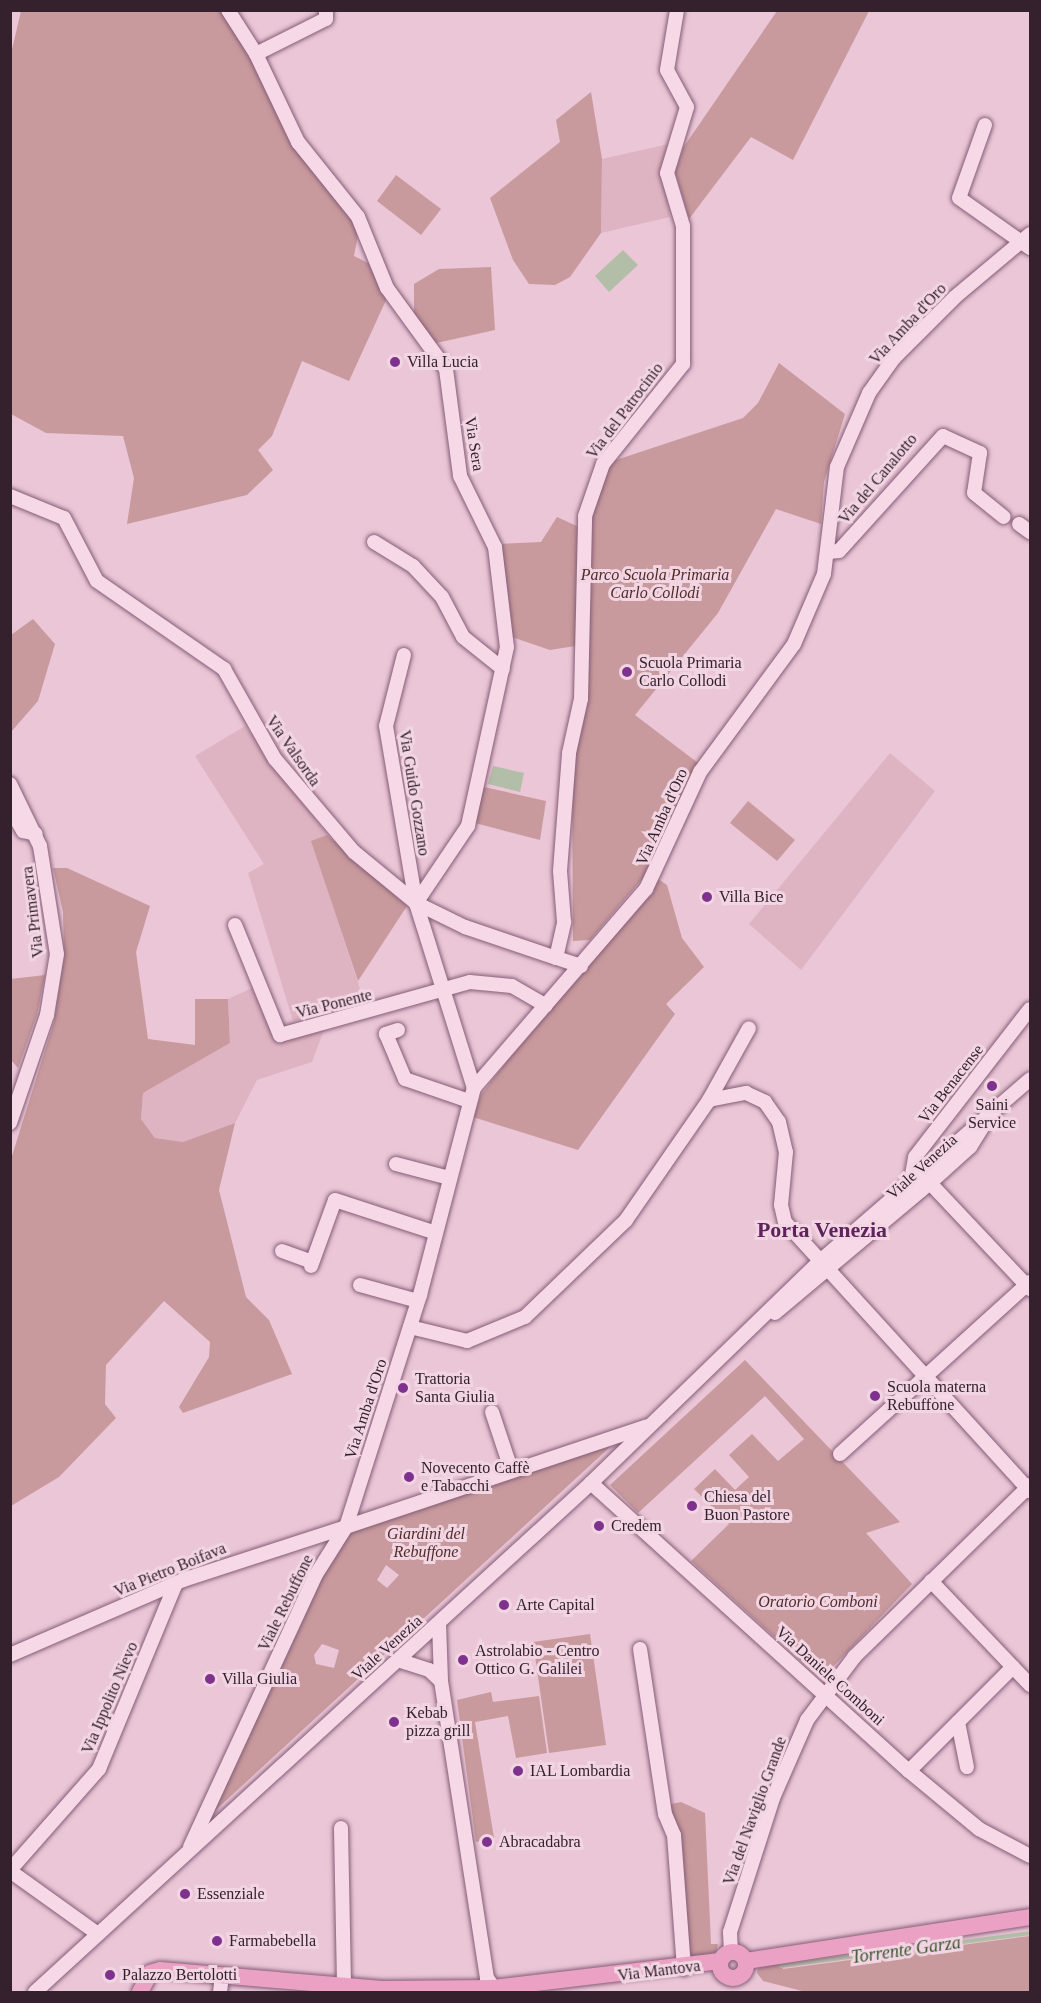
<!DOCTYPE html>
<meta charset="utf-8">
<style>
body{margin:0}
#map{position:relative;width:1041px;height:2003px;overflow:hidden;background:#eac6d7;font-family:Georgia,serif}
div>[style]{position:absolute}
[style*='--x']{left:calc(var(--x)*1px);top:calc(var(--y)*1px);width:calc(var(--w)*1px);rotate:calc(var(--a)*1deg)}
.farmland>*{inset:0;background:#dfb4c2}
.green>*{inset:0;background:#c89a9d}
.water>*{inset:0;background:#b2bea7}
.stream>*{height:4px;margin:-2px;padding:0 2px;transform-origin:2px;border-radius:2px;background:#b2bea7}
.roads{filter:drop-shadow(0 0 2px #845d76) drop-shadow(0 0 2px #845d76)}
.minor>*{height:14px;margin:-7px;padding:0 7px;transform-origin:7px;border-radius:7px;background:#f6d8e6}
.major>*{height:16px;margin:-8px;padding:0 8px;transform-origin:8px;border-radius:8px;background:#eaa1c4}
.major>.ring{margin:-8px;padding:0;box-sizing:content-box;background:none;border:16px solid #eaa1c4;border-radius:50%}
.dots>*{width:16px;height:16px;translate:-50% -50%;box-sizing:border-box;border:3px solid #f2d5e2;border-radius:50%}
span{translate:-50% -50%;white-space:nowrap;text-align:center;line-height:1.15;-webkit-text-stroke:6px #f2d5e2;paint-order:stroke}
.street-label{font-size:16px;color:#35202e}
.poi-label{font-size:16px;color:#35202e}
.left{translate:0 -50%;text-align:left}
.park-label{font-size:16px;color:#502b28;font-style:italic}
.water-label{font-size:18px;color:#385430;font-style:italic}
.district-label{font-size:22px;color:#5e235c;font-weight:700}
.frame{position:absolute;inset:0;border:12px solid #35202e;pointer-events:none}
</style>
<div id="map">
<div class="farmland">
<div style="clip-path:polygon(673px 143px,664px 175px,670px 217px,601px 233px,602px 159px)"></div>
<div style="clip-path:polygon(245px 726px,327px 835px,312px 842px,360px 989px,349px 1007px,293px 1021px,248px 873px,264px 864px,195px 756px)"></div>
<div style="clip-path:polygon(890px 753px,935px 791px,801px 970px,749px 924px)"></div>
<div style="clip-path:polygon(252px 988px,275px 1039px,325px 1027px,312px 1062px,257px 1080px,235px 1123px,183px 1142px,155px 1138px,141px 1119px,143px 1093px,230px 1043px,228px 999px)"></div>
</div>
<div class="green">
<div style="clip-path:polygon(21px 11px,223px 11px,352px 220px,358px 235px,354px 256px,376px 267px,387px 298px,349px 381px,302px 361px,272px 436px,258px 450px,273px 470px,247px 495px,127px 524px,134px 478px,123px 436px,46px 433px,11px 414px,10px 58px)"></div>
<div style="clip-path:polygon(777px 11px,869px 11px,793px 160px,751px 137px,689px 219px,675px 172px,683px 148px)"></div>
<div style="clip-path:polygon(591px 92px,602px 159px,601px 233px,570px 277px,555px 285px,529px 284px,513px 260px,490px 198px,560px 142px,556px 120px)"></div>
<div style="clip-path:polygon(396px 175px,441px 209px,421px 235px,377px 201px)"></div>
<div style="clip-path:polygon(491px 267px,495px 330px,432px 344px,414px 319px,414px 284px,439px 269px)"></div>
<div style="clip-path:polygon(779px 363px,845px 414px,824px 482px,821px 524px,776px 509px,718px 613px,635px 715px,698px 763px,648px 872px,590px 940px,573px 941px,572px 758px,591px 509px,607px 463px,743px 418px,758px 403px)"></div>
<div style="clip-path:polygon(557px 517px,579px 527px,575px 646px,550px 650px,509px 636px,499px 544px,541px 542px)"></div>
<div style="clip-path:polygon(33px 619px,55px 644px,38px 701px,11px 732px,11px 635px)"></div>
<div style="clip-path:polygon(484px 787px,546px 801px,540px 840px,475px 823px)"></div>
<div style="clip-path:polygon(748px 801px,795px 840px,777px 861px,730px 823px)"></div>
<div style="clip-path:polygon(327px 835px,407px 906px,358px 981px,311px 841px)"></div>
<div style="clip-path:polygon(53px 868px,67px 868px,150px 906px,136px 952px,148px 1039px,195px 1045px,195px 999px,228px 999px,230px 1043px,143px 1093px,141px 1119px,155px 1138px,183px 1142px,235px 1123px,219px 1190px,246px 1297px,269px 1320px,292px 1374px,183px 1413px,179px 1407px,209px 1357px,210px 1342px,164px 1301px,106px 1365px,105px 1404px,116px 1418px,59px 1477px,11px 1506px,11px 1159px,54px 1022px,64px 953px,63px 912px)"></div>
<div style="clip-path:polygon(658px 879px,667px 885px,682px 938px,704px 967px,666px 1004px,675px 1014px,578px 1150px,473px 1117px,481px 1095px,533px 1027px)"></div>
<div style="clip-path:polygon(45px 975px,37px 1015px,18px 1068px,11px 1060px,11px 979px)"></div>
<div style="clip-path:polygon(745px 1360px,900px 1522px,866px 1533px,912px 1584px,829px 1671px,814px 1673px,691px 1561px,729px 1524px,694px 1489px,715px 1469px,735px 1490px,749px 1477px,729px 1455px,752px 1434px,778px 1461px,804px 1439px,765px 1396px,638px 1513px,610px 1485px)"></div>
<div style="clip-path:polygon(evenodd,609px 1444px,610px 1447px,207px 1818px,316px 1584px,349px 1532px,609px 1444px,386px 1565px,399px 1575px,387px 1588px,377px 1580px,386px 1565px,609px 1444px,322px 1644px,339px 1650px,334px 1668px,316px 1664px,314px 1655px,322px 1644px)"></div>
<div style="clip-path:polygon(590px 1634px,606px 1745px,549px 1753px,533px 1642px)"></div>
<div style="clip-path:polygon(491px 1692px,493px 1702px,539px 1696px,547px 1753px,516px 1758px,508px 1716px,475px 1722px,494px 1838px,476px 1842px,457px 1700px)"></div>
<div style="clip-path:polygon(681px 1802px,705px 1813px,711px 1944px,718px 1944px,716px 1952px,690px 1959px,667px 1805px)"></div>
<div style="clip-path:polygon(1030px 1936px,1030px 1992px,806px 1992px,763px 1981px,757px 1973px,759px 1963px,780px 1960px,783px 1969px)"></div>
</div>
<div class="water">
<div style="clip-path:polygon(623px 250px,638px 265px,609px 292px,595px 276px)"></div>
<div style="clip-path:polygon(493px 766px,524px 773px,520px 792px,488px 784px)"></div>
</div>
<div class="stream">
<div style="--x:781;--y:1966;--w:251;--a:-7.5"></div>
</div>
<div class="roads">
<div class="minor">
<div style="--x:228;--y:10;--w:52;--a:57.5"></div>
<div style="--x:256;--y:54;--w:98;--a:64.5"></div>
<div style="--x:298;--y:142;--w:96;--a:51.3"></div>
<div style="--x:358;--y:217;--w:77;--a:67.8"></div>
<div style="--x:387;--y:288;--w:100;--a:53.9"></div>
<div style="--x:446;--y:369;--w:108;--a:82.5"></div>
<div style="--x:460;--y:476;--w:79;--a:63.8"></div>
<div style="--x:495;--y:547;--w:101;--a:83.2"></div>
<div style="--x:507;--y:647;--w:183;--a:102.3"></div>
<div style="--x:468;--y:826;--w:93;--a:124"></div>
<div style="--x:256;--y:54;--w:78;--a:-26.6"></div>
<div style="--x:326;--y:19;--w:9;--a:-90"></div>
<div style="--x:985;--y:125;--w:77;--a:109.6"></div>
<div style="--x:959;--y:198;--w:87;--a:35.2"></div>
<div style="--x:10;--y:496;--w:58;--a:22.2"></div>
<div style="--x:64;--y:518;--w:71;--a:62.4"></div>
<div style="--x:97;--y:581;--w:155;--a:34.7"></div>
<div style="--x:224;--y:669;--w:103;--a:60.5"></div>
<div style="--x:275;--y:759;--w:122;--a:49.7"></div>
<div style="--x:354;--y:852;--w:80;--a:39.4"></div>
<div style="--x:416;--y:903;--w:55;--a:26.1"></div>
<div style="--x:465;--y:927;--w:96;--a:18.8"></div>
<div style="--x:1019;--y:524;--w:14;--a:36"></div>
<div style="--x:374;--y:542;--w:46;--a:31.6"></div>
<div style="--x:413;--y:566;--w:42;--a:46.9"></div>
<div style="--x:442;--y:597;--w:45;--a:62.3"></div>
<div style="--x:463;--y:637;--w:51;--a:38.7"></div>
<div style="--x:829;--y:552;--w:10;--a:-6"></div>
<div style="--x:839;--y:551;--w:155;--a:-47.9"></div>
<div style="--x:943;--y:436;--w:41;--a:24.7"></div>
<div style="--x:980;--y:453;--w:40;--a:98.5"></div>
<div style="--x:974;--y:493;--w:38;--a:39"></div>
<div style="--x:404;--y:655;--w:73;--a:104.2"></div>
<div style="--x:386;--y:726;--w:180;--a:80.4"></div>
<div style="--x:416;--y:903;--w:194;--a:72.6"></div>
<div style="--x:10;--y:784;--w:69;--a:64.2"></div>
<div style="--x:40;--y:846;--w:109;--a:81.1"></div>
<div style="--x:57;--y:954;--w:62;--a:99.3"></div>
<div style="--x:47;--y:1015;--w:114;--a:108.9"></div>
<div style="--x:10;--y:809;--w:26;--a:59"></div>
<div style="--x:23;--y:831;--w:13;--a:13"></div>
<div style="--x:235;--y:925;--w:119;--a:67.8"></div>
<div style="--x:280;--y:1035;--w:197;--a:-15.6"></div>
<div style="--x:470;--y:982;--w:42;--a:5.4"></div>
<div style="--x:512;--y:986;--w:39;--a:30"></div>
<div style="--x:581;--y:966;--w:26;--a:-162"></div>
<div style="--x:556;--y:958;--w:37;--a:-77"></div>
<div style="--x:564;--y:922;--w:51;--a:-94.5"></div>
<div style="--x:560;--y:871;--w:118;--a:-85.6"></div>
<div style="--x:569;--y:753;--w:55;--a:-77.5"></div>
<div style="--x:581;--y:699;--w:183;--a:-88.7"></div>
<div style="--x:585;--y:516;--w:55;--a:-70.9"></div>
<div style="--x:603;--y:464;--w:128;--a:-51.3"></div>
<div style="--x:683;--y:364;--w:138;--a:-90"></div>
<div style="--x:683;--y:226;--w:55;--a:-106.8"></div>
<div style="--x:667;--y:173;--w:69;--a:-73.1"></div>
<div style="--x:687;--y:107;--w:42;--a:-118.4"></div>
<div style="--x:667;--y:70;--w:61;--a:-80.5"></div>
<div style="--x:398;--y:1030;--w:13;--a:162"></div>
<div style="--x:386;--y:1034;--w:49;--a:67.1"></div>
<div style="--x:405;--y:1079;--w:68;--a:19"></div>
<div style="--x:709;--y:1100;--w:38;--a:-11"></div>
<div style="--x:746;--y:1093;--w:21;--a:25"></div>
<div style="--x:765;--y:1102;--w:24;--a:55"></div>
<div style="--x:779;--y:1122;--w:31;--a:77"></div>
<div style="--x:786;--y:1152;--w:53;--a:95.4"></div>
<div style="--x:781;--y:1205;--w:17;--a:77"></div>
<div style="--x:785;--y:1222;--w:364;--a:47.7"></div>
<div style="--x:396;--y:1164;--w:55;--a:14.8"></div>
<div style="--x:930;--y:1183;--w:146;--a:46.7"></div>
<div style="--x:910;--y:1186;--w:29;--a:-80"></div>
<div style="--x:915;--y:1157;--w:187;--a:-52.2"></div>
<div style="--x:282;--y:1251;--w:32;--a:20"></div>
<div style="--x:311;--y:1266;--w:70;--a:-70"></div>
<div style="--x:335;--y:1200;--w:106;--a:18.1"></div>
<div style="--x:360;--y:1285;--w:60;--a:15.4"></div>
<div style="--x:775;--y:1313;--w:202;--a:-40"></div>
<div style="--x:930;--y:1183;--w:54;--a:-42"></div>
<div style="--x:970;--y:1147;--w:25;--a:-58"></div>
<div style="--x:410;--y:1327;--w:59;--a:13.8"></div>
<div style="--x:467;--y:1341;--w:63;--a:-22.5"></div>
<div style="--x:525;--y:1317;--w:140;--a:-43.8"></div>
<div style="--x:626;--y:1220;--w:146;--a:-55.3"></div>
<div style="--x:709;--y:1100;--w:82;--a:-60.9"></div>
<div style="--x:492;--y:1412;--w:60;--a:71.6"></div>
<div style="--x:840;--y:1454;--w:256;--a:-42.2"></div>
<div style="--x:591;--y:1483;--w:429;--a:42.2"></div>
<div style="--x:909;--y:1771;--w:91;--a:39.6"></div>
<div style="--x:979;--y:1829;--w:58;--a:27.9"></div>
<div style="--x:931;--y:1581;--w:144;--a:46.4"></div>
<div style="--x:439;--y:1623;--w:58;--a:88"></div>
<div style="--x:441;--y:1681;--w:301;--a:81.2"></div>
<div style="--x:487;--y:1978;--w:17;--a:54"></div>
<div style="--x:640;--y:1649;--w:167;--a:81.4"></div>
<div style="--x:665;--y:1814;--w:23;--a:67"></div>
<div style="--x:674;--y:1835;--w:134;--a:85.7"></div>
<div style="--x:10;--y:1655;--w:189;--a:-23.4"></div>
<div style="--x:183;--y:1580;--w:171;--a:-18"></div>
<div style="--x:346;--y:1527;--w:244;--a:-72.3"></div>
<div style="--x:420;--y:1295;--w:214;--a:-75.4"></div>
<div style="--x:474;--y:1088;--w:263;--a:-49.2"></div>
<div style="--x:646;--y:889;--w:129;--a:-65.2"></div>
<div style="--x:700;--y:772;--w:159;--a:-53.7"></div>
<div style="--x:794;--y:644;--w:76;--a:-66.8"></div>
<div style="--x:824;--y:574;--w:108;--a:-83.1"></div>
<div style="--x:837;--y:467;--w:81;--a:-66.6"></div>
<div style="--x:869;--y:393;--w:43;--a:-54.5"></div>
<div style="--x:894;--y:358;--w:86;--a:-45"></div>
<div style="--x:955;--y:297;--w:98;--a:-40"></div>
<div style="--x:398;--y:1660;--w:33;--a:18"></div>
<div style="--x:429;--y:1670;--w:16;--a:43"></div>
<div style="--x:958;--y:1722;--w:46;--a:78.7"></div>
<div style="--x:909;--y:1771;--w:147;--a:-45"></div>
<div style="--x:341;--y:1828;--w:158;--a:88.9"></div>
<div style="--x:190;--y:1847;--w:298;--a:-65.2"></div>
<div style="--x:315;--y:1576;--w:58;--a:-57.7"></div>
<div style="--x:346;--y:1527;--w:317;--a:-18.5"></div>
<div style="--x:10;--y:1870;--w:135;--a:-48.6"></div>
<div style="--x:99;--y:1769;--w:201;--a:-67.5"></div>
<div style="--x:10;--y:1871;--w:108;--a:35.6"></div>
<div style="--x:731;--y:1952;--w:20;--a:-93"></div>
<div style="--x:730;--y:1932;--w:141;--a:-72.2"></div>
<div style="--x:773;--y:1798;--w:85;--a:-66.4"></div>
<div style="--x:807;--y:1720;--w:80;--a:-53.1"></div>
<div style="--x:855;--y:1656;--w:245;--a:-44.3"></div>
<div style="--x:35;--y:1992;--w:754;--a:-42.47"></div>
<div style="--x:591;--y:1483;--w:318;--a:-44.1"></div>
<div style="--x:819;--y:1262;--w:279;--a:-40.9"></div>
<div style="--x:220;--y:1992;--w:16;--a:-83"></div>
</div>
<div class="major">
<div class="ring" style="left:720px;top:1952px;width:10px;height:10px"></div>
<div style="--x:746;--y:1961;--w:287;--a:-8.8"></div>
<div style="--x:140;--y:1992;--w:21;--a:-62"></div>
<div style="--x:150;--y:1973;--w:10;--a:-17"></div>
<div style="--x:160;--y:1970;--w:223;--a:4.9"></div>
<div style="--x:382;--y:1989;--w:111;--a:-0.5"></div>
<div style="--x:493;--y:1988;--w:229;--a:-6.8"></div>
</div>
</div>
<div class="dots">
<div style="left:395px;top:362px;background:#7e328e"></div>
<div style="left:627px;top:672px;background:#7e328e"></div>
<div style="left:707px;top:897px;background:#7e328e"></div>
<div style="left:992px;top:1086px;background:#7e328e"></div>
<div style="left:403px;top:1388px;background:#7e328e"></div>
<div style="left:875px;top:1396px;background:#7e328e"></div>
<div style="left:409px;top:1477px;background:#7e328e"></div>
<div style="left:692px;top:1506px;background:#7e328e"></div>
<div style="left:599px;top:1526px;background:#7e328e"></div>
<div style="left:504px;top:1605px;background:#7e328e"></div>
<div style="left:463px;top:1660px;background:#7e328e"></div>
<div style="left:210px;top:1679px;background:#7e328e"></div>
<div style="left:394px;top:1722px;background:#7e328e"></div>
<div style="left:518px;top:1771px;background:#7e328e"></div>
<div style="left:487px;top:1842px;background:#7e328e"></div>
<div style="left:185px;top:1894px;background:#7e328e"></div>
<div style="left:217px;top:1941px;background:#7e328e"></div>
<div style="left:110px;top:1975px;background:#7e328e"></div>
</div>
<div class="street-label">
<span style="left:908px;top:324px;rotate:-47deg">Via Amba d'Oro</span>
<span style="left:625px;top:411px;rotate:-53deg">Via del Patrocinio</span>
<span style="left:474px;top:444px;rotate:81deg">Via Sera</span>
<span style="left:878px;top:479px;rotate:-50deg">Via del Canalotto</span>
<span style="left:293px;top:751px;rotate:55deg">Via Valsorda</span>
<span style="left:414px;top:793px;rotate:81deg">Via Guido Gozzano</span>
<span style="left:662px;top:817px;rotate:-66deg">Via Amba d'Oro</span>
<span style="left:33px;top:912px;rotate:-97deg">Via Primavera</span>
<span style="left:334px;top:1004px;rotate:-14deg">Via Ponente</span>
<span style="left:951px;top:1084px;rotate:-52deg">Via Benacense</span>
<span style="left:922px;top:1167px;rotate:-42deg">Viale Venezia</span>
<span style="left:366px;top:1409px;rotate:-72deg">Via Amba d'Oro</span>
<span style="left:170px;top:1570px;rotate:-22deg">Via Pietro Boifava</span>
<span style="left:286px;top:1603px;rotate:-64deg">Viale Rebuffone</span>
<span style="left:387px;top:1648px;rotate:-42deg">Viale Venezia</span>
<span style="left:830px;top:1676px;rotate:42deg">Via Daniele Comboni</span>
<span style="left:110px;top:1698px;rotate:-67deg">Via Ippolito Nievo</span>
<span style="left:755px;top:1811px;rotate:-70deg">Via del Naviglio Grande</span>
<span style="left:659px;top:1971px;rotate:-7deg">Via Mantova</span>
</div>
<div class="poi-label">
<span class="left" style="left:407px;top:362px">Villa Lucia</span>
<span class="left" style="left:639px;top:672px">Scuola Primaria<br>Carlo Collodi</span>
<span class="left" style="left:719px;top:897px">Villa Bice</span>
<span style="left:992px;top:1114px">Saini<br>Service</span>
<span class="left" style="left:415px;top:1388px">Trattoria<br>Santa Giulia</span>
<span class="left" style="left:887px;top:1396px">Scuola materna<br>Rebuffone</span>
<span class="left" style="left:421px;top:1477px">Novecento Caffè<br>e Tabacchi</span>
<span class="left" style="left:704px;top:1506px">Chiesa del<br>Buon Pastore</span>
<span class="left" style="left:611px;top:1526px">Credem</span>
<span class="left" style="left:516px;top:1605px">Arte Capital</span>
<span class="left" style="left:475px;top:1660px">Astrolabio - Centro<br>Ottico G. Galilei</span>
<span class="left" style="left:222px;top:1679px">Villa Giulia</span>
<span class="left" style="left:406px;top:1722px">Kebab<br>pizza grill</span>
<span class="left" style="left:530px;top:1771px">IAL Lombardia</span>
<span class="left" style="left:499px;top:1842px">Abracadabra</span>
<span class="left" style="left:197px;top:1894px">Essenziale</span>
<span class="left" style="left:229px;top:1941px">Farmabebella</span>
<span class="left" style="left:122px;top:1975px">Palazzo Bertolotti</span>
</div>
<div class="park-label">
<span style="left:655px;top:584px">Parco Scuola Primaria<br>Carlo Collodi</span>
<span style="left:426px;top:1543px">Giardini del<br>Rebuffone</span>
<span style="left:818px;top:1602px">Oratorio Comboni</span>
</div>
<div class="water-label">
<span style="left:906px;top:1950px;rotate:-8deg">Torrente Garza</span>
</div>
<div class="district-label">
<span style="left:822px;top:1230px">Porta Venezia</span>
</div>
<div class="frame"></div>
</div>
